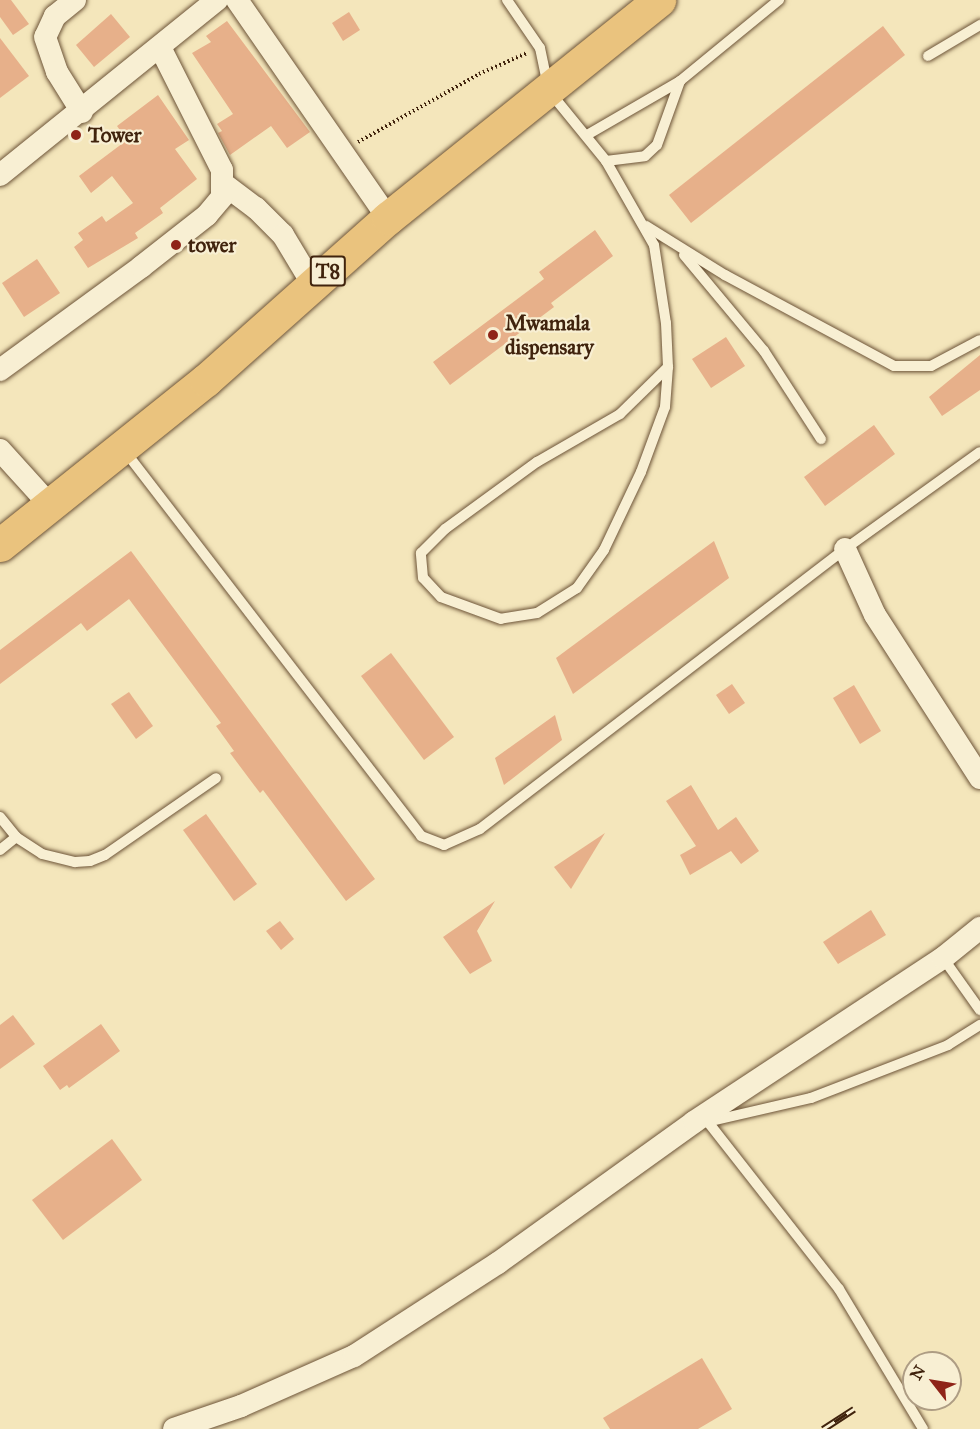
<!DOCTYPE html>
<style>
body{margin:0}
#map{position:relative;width:980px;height:1429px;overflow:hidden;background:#f4e6bb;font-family:"IM FELL Great Primer",serif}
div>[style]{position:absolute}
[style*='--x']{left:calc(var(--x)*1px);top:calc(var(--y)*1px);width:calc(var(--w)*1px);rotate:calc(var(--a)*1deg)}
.building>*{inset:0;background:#e7b08a}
.path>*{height:4px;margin-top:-2px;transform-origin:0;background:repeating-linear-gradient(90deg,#40230d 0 1.5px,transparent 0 4.5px)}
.roads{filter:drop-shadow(0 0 2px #6d5438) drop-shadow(0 0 2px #6d5438)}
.service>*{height:10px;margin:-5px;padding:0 5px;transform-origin:5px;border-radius:5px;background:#f8efd3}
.minor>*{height:22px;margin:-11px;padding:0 11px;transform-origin:11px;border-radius:11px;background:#f8efd3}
.trunk>*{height:33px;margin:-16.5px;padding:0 16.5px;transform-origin:16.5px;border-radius:16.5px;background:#eac37e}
.rail>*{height:7px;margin-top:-3.5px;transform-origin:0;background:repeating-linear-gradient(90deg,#f8efd3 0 14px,#40230d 0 28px);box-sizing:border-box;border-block:2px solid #40230d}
.dots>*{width:16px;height:16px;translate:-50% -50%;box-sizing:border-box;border:3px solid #f8efd3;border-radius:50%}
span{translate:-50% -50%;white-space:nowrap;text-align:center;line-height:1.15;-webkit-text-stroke:4.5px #f8efd3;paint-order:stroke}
.shield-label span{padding:2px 4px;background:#f8efd3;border:2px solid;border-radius:4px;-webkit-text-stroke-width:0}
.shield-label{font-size:20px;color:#40230d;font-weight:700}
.poi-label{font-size:21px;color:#40230d;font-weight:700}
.left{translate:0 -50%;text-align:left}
.north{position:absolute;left:902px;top:1351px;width:60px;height:60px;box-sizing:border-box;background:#f8efd3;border:2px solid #ae9d84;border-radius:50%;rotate:301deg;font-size:16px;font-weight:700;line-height:24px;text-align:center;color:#40230d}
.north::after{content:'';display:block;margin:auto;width:21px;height:27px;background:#8f2418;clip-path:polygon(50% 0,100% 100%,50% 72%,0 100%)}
</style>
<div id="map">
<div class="building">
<div style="clip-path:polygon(0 0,11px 0,29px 24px,13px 35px,0 17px)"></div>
<div style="clip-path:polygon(349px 12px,360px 30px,343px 41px,332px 23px)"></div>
<div style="clip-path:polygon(111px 14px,130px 37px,94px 67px,76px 45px)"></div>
<div style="clip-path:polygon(227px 21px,310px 132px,287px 148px,271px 126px,230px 155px,218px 133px,222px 131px,217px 124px,233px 114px,192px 53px,211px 42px,206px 36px)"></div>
<div style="clip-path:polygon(883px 26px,905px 55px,691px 223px,669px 195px)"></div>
<div style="clip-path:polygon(0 38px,29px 76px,0 98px)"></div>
<div style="clip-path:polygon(158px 95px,189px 140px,175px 149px,197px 179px,160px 208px,163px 213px,135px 233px,138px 238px,88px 268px,74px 247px,83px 240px,78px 233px,102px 216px,106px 222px,133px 203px,112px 176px,91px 193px,79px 176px,127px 140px,117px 126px)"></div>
<div style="clip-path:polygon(595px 230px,613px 256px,551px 303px,554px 307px,450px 385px,433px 362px,544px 279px,539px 272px)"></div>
<div style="clip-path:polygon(37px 259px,60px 293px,24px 317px,2px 283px)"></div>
<div style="clip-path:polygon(726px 337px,745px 366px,711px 388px,692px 359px)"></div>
<div style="clip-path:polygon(980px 355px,980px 390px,942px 416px,929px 397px)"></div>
<div style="clip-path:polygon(874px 425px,895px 454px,825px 506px,804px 477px)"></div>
<div style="clip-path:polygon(714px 541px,729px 578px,573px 694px,556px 658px)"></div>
<div style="clip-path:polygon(131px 551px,375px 879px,346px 901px,263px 790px,260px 793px,230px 753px,234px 751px,216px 726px,221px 723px,129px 599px,87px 631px,81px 623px,0 684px,0 650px)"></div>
<div style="clip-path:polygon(391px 653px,454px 737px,424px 760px,361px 676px)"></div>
<div style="clip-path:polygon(732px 684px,745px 703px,729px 714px,716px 695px)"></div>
<div style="clip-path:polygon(854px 685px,881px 731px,860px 744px,833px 698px)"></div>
<div style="clip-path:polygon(129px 692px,153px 726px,136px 739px,111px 704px)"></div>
<div style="clip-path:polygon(555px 715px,562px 740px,504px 785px,495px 758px)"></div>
<div style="clip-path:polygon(691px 785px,718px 830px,736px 817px,759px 851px,741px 864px,731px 851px,690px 875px,680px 855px,696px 846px,666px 801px)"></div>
<div style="clip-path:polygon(206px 814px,257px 884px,234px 901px,183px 830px)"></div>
<div style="clip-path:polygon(605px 833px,571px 889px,554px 867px)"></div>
<div style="clip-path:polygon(495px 901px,477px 931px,492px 961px,470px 974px,443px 937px)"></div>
<div style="clip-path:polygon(871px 910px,886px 935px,838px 964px,823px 942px)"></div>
<div style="clip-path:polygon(280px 921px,294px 939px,281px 950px,266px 931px)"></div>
<div style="clip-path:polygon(13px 1015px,35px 1044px,0 1069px,0 1025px)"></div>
<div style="clip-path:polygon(101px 1024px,120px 1051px,69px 1088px,67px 1085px,60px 1090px,43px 1066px)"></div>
<div style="clip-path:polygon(112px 1139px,142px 1180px,63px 1240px,32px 1200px)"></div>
<div style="clip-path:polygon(702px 1358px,732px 1409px,698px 1429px,610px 1429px,603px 1418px)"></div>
</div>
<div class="path">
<div style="--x:358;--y:142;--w:139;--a:-29.3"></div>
<div style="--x:479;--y:74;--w:52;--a:-23.6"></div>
</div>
<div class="roads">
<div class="service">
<div style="--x:507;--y:0;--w:58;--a:55.5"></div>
<div style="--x:540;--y:48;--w:44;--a:78.2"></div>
<div style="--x:549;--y:91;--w:90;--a:50.8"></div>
<div style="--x:606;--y:161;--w:97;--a:60.3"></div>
<div style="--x:654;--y:245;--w:79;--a:81.3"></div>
<div style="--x:666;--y:323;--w:44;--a:87.4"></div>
<div style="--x:668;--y:367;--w:40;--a:94.3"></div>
<div style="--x:665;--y:407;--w:69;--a:110.3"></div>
<div style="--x:641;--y:472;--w:86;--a:115.4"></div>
<div style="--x:604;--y:550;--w:47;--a:125.4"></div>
<div style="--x:577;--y:588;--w:47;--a:148"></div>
<div style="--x:537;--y:613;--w:36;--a:171"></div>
<div style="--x:501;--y:619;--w:64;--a:-159.9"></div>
<div style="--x:441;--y:597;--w:26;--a:-133"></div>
<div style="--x:423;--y:578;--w:25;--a:-95"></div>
<div style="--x:421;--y:553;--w:34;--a:-45"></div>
<div style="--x:445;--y:529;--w:114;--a:-36.1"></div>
<div style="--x:537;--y:462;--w:96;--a:-30"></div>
<div style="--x:620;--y:414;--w:67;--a:-44.4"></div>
<div style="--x:928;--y:56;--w:61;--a:-30.8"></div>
<div style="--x:587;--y:135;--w:108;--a:-30.1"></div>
<div style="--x:680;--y:81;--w:128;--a:-39.3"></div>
<div style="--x:606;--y:161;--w:39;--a:-7"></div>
<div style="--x:645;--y:156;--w:16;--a:-43"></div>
<div style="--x:657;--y:145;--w:68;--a:-70.2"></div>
<div style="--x:646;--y:226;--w:93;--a:31.8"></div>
<div style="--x:725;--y:275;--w:192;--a:28.3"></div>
<div style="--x:894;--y:366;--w:37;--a:0"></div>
<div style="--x:931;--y:366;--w:55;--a:-28"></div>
<div style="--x:684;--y:255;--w:125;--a:50.2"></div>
<div style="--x:764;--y:351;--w:105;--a:57.1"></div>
<div style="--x:124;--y:450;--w:487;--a:52.4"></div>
<div style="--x:421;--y:836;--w:25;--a:21"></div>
<div style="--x:444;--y:845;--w:39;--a:-24"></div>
<div style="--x:480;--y:829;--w:460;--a:-37.5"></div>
<div style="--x:845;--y:549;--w:166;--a:-35.7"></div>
<div style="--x:0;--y:817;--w:26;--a:51"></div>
<div style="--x:16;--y:837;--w:31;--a:33"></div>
<div style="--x:42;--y:854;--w:34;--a:14"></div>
<div style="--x:75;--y:862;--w:15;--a:-4"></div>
<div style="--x:90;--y:861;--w:16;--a:-22"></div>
<div style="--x:105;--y:855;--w:135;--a:-34.7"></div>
<div style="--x:0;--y:850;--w:21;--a:-39"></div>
<div style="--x:943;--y:958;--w:64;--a:54.6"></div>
<div style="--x:707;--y:1122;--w:107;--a:-13"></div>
<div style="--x:811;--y:1098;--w:147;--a:-21.1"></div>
<div style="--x:948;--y:1045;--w:38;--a:-32"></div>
<div style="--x:708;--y:1122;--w:212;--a:51.9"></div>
<div style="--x:839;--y:1289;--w:163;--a:59"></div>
</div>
<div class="minor">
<div style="--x:75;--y:0;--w:26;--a:141"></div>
<div style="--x:55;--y:16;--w:23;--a:115"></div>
<div style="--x:45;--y:37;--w:37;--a:71"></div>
<div style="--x:57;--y:72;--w:47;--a:58"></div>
<div style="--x:237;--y:0;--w:265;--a:55.3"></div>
<div style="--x:0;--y:175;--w:279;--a:-38.9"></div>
<div style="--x:225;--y:185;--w:39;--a:37"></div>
<div style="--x:256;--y:208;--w:38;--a:45"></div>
<div style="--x:283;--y:235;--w:58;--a:59"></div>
<div style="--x:0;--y:370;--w:175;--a:-36.1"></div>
<div style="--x:141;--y:267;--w:84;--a:-38.2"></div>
<div style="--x:207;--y:215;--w:23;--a:-50"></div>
<div style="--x:222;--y:197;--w:27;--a:-90"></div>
<div style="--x:222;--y:170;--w:136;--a:-116.8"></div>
<div style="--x:0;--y:450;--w:73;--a:47.8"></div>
<div style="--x:845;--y:549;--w:72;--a:65.6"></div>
<div style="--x:875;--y:615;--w:194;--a:57.2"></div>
<div style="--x:174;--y:1429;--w:71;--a:-18.9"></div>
<div style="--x:241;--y:1406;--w:124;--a:-23.9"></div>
<div style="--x:354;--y:1356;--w:171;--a:-32.9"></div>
<div style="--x:498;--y:1263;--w:241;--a:-35.7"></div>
<div style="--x:694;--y:1122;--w:298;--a:-33.4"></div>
<div style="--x:943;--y:958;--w:48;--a:-39"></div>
</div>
<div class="trunk">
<div style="--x:0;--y:545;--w:264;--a:-38.7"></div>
<div style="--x:206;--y:380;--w:244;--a:-41.7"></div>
<div style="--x:388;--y:218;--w:348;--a:-38.8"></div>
</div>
</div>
<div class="rail">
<div style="--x:823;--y:1429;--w:37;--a:-33"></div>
</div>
<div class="dots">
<div style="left:76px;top:135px;background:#8f2418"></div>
<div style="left:176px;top:245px;background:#8f2418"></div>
<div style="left:493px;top:335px;background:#8f2418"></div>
</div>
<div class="shield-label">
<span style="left:328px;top:271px">T8</span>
</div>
<div class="poi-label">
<span class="left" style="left:88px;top:135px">Tower</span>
<span class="left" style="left:188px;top:245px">tower</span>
<span class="left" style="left:505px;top:335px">Mwamala<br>dispensary</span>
</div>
<div class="north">N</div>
</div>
